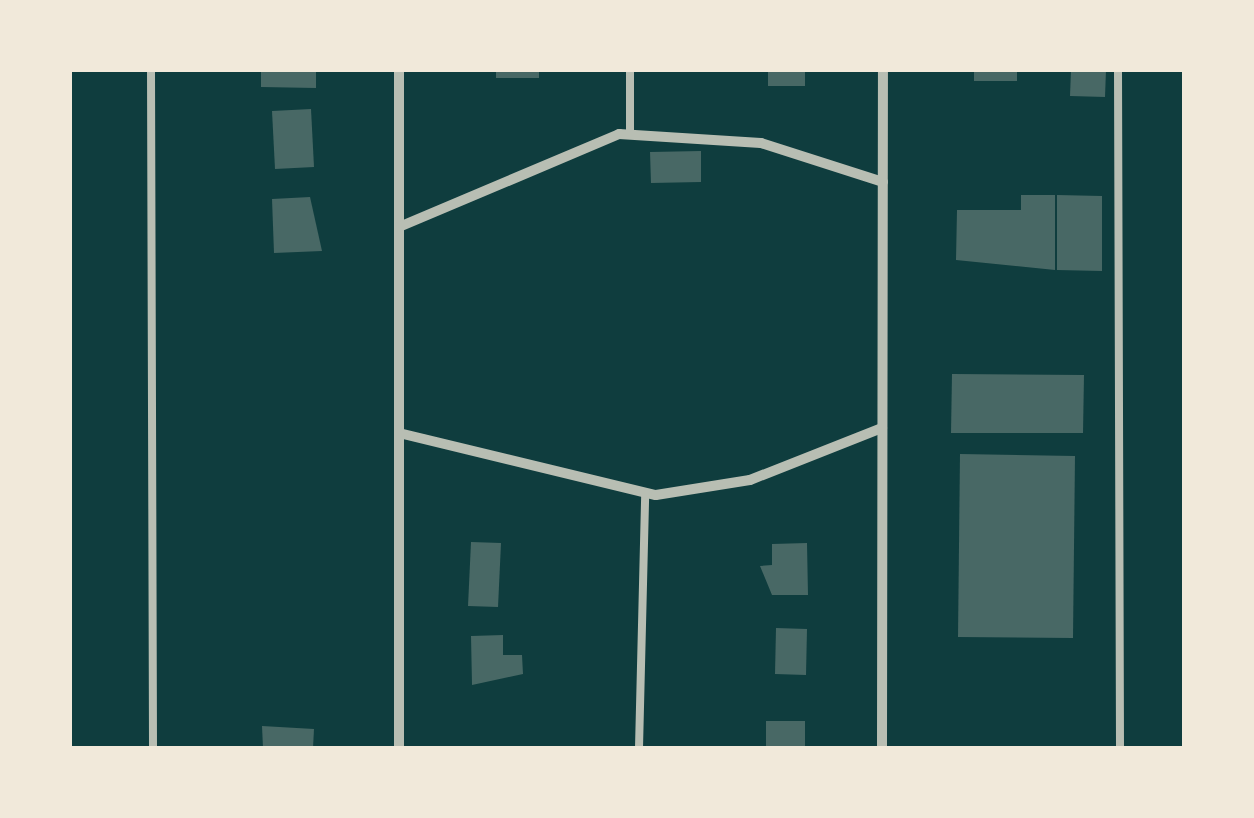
<!DOCTYPE html>
<style>
body{margin:0}
#map{position:relative;width:1254px;height:818px;overflow:hidden;background:#0f3d3e;font-family:Karla,sans-serif}
div>[style]{position:absolute}
[style*='--x']{left:calc(var(--x)*1px);top:calc(var(--y)*1px);width:calc(var(--w)*1px);rotate:calc(var(--a)*1deg)}
.building>*{inset:0;background:#486865}
.service>*{height:8px;margin:-4px;padding:0 4px;transform-origin:4px;border-radius:4px;background:#b8beb3}
.minor>*{height:10px;margin:-5px;padding:0 5px;transform-origin:5px;border-radius:5px;background:#b8beb3}
span{translate:-50% -50%;white-space:nowrap;text-align:center;line-height:1.15;-webkit-text-stroke:9px #f1e9da;paint-order:stroke}
.frame{position:absolute;inset:0;border:72px solid #f1e9da;pointer-events:none}
</style>
<div id="map">
<div class="building">
<div style="clip-path:polygon(261px 70px,316px 70px,316px 88px,261px 87px)"></div>
<div style="clip-path:polygon(496px 70px,539px 70px,539px 78px,496px 78px)"></div>
<div style="clip-path:polygon(768px 70px,805px 70px,805px 86px,768px 86px)"></div>
<div style="clip-path:polygon(974px 70px,1017px 70px,1017px 81px,974px 81px)"></div>
<div style="clip-path:polygon(1071px 70px,1106px 70px,1105px 97px,1070px 96px)"></div>
<div style="clip-path:polygon(311px 109px,314px 167px,275px 169px,272px 111px)"></div>
<div style="clip-path:polygon(701px 151px,701px 182px,651px 183px,650px 152px)"></div>
<div style="clip-path:polygon(1021px 195px,1055px 195px,1055px 270px,956px 260px,957px 210px,1021px 210px)"></div>
<div style="clip-path:polygon(1057px 195px,1102px 196px,1102px 271px,1057px 270px)"></div>
<div style="clip-path:polygon(310px 197px,322px 251px,274px 253px,272px 199px)"></div>
<div style="clip-path:polygon(952px 374px,1084px 375px,1083px 433px,951px 433px)"></div>
<div style="clip-path:polygon(960px 454px,1075px 456px,1073px 638px,958px 637px)"></div>
<div style="clip-path:polygon(471px 542px,501px 543px,498px 607px,468px 606px)"></div>
<div style="clip-path:polygon(807px 543px,808px 595px,772px 595px,760px 566px,772px 565px,772px 544px)"></div>
<div style="clip-path:polygon(776px 628px,807px 629px,806px 675px,775px 674px)"></div>
<div style="clip-path:polygon(503px 635px,503px 655px,522px 655px,523px 674px,472px 685px,471px 636px)"></div>
<div style="clip-path:polygon(766px 721px,805px 721px,805px 748px,766px 748px)"></div>
<div style="clip-path:polygon(262px 726px,314px 729px,313px 748px,263px 748px)"></div>
</div>
<div class="service">
<div style="--x:151;--y:70;--w:678;--a:89.83"></div>
<div style="--x:630;--y:70;--w:64;--a:90"></div>
<div style="--x:1118;--y:70;--w:678;--a:89.83"></div>
<div style="--x:639;--y:748;--w:254;--a:-88.6"></div>
</div>
<div class="minor">
<div style="--x:399;--y:70;--w:678;--a:90"></div>
<div style="--x:399;--y:227;--w:239;--a:-22.9"></div>
<div style="--x:619;--y:134;--w:142;--a:3.6"></div>
<div style="--x:761;--y:143;--w:128;--a:17.7"></div>
<div style="--x:399;--y:433;--w:264;--a:13.6"></div>
<div style="--x:656;--y:495;--w:95;--a:-9.1"></div>
<div style="--x:750;--y:480;--w:142;--a:-21.5"></div>
<div style="--x:882;--y:748;--w:678;--a:-89.92"></div>
</div>
<div class="frame"></div>
</div>
